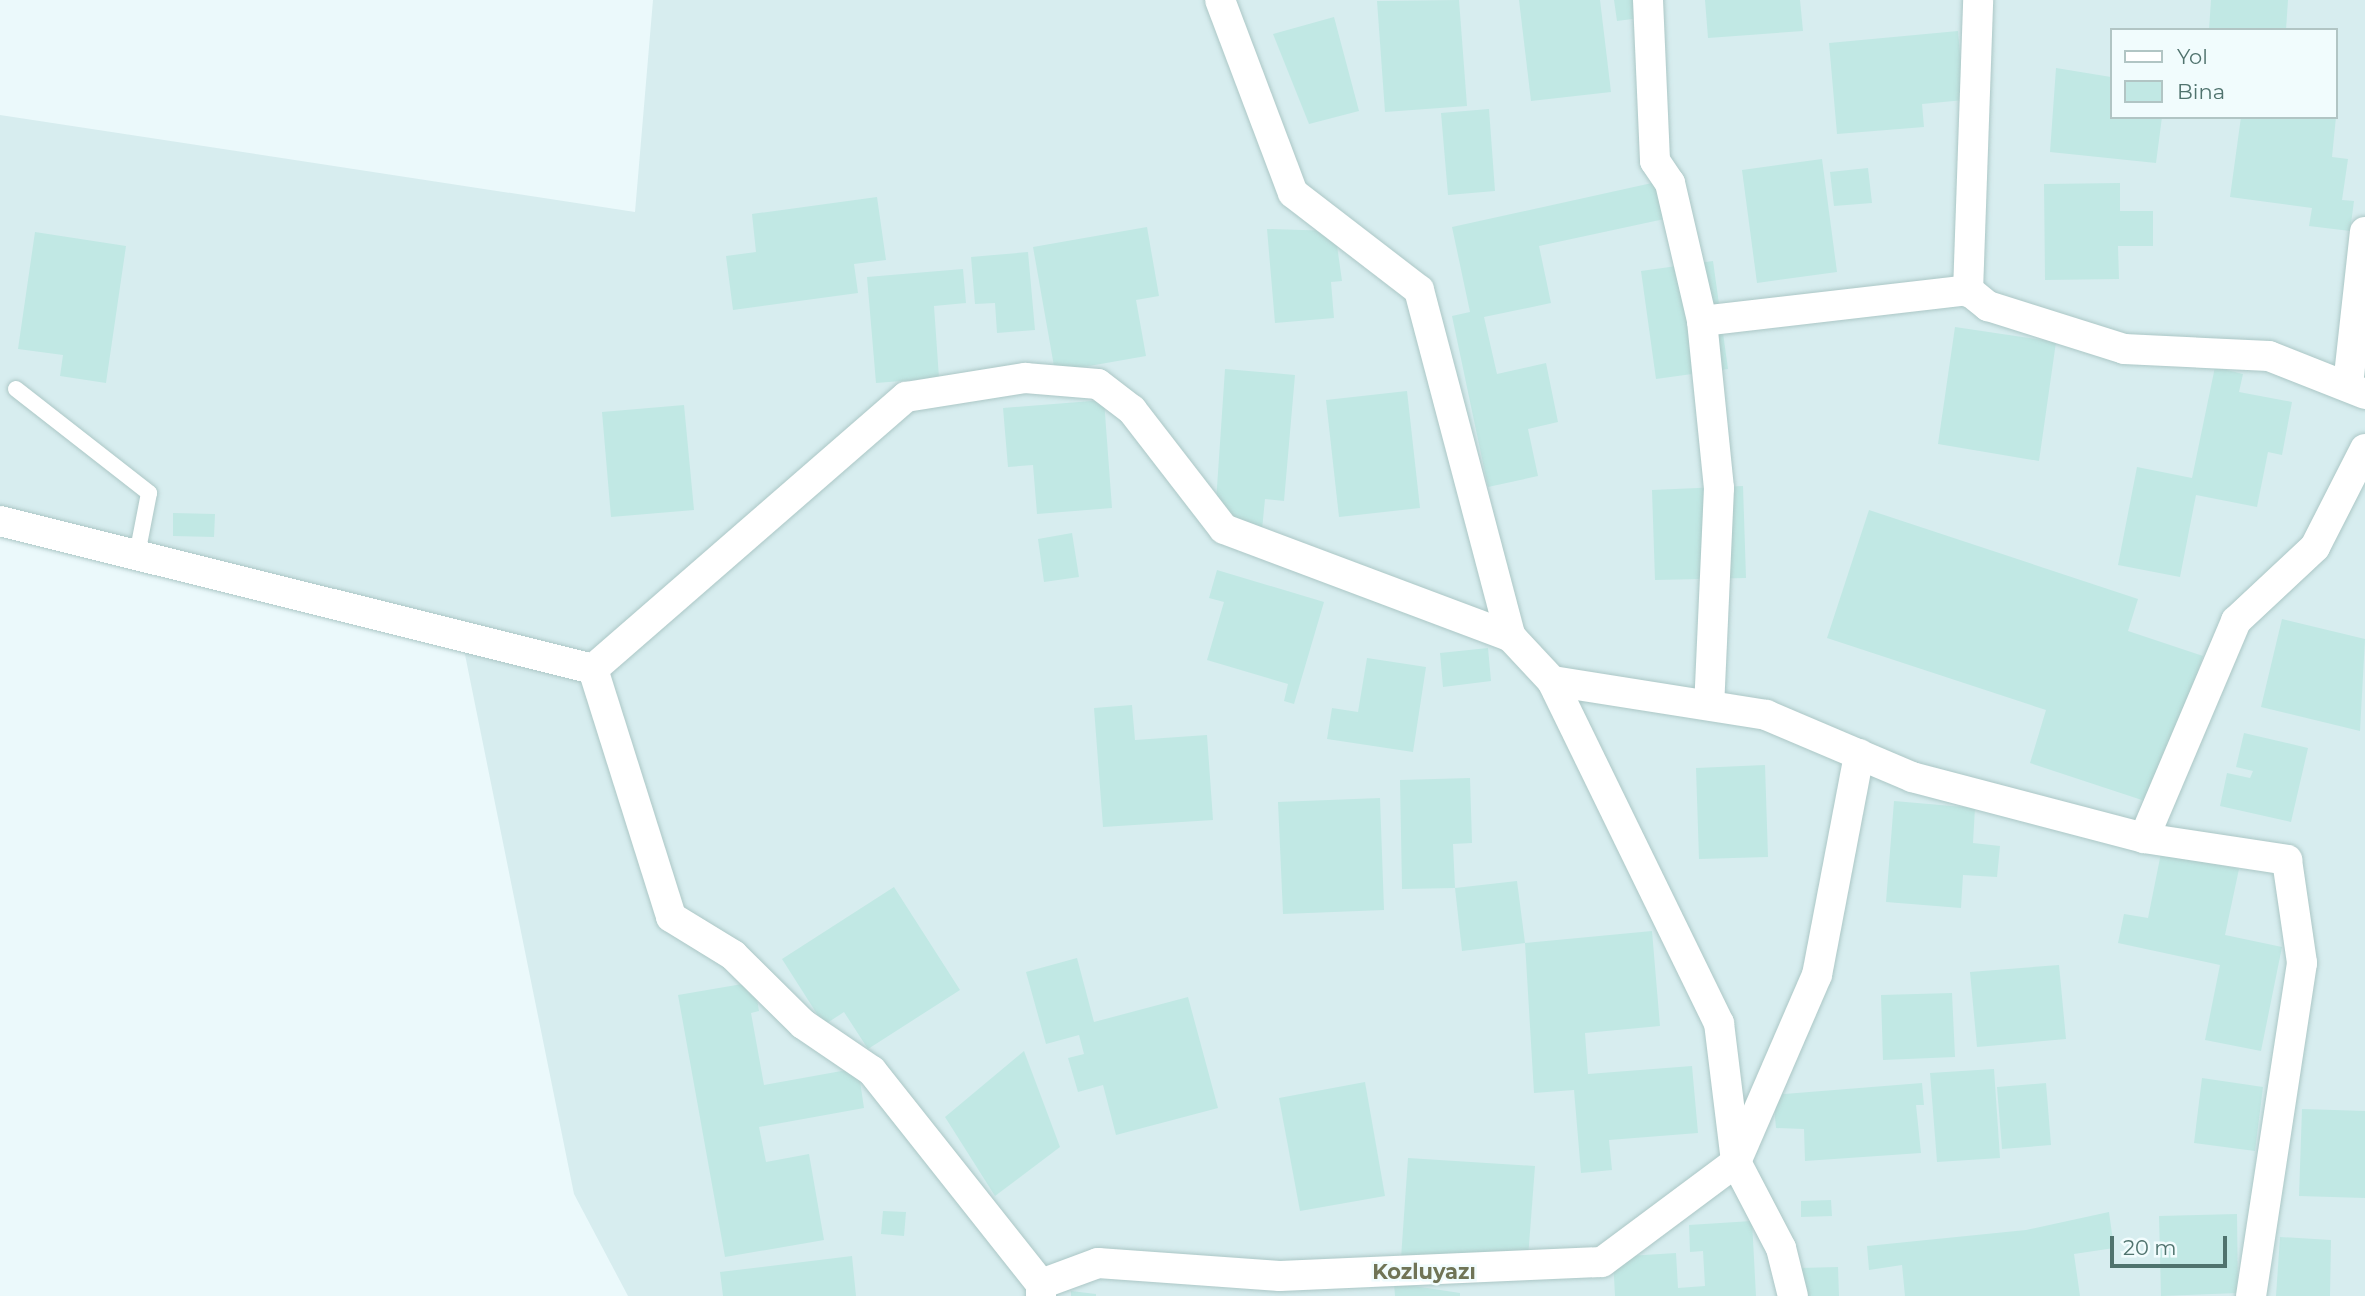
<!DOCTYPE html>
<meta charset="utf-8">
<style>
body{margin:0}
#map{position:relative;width:2365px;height:1296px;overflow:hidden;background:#ebf9fb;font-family:Montserrat,sans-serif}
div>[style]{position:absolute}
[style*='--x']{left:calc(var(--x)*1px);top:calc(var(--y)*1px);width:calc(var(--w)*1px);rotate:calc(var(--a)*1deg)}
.residential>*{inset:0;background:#d7edef}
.building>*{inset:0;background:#c1e8e4}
.roads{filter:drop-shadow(0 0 2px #acc7c6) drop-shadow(0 0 2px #acc7c6)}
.service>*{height:16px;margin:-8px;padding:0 8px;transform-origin:8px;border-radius:8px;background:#fff}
.minor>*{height:30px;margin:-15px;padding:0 15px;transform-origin:15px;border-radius:15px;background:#fff}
span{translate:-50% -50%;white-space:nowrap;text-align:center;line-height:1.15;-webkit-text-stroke:5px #f1fcfd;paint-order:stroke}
.quarter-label{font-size:21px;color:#707456;font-weight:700}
.legend{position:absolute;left:2110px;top:28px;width:228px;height:91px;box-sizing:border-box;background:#f1fcfd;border:2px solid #b1c5c4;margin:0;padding:9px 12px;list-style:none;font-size:21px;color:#50736e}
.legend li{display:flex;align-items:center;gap:14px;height:35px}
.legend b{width:35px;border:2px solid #b1c5c4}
.scale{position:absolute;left:2110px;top:1236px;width:117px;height:32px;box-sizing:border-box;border:4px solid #50736e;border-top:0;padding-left:9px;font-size:21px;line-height:24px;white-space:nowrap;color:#50736e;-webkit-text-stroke:5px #f1fcfd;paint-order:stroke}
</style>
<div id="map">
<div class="residential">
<div style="clip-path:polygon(evenodd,653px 0,2365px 0,2365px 1296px,628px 1296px,574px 1194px,458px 620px,0 514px,0 115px,635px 212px,653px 0,2111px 30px,2335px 30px,2335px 117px,2111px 117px,2111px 30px)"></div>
</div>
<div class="building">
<div style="clip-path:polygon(1459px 0,1467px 106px,1385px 112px,1377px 1px)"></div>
<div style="clip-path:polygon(1519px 0,1600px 0,1611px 92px,1531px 101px)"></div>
<div style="clip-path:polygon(1614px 0,1661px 0,1663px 15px,1617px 21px)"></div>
<div style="clip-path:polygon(1705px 0,1800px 0,1803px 31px,1708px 38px)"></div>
<div style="clip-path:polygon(2211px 0,2288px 0,2286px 30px,2209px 30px)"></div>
<div style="clip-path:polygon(1334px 17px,1359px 111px,1309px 124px,1273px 34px)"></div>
<div style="clip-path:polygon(1958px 31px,1964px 100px,1922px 104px,1924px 127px,1837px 134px,1829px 43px)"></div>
<div style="clip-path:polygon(2056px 68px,2111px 77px,2111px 117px,2162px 117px,2156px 163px,2050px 152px)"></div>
<div style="clip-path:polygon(1489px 109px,1495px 191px,1448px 195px,1441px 113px)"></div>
<div style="clip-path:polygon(2241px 117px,2336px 117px,2332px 157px,2348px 159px,2342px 200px,2354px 201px,2350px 231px,2309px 226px,2312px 208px,2230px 197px)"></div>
<div style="clip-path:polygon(1822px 159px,1837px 272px,1757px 283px,1742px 170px)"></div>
<div style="clip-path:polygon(1868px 168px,1872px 203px,1834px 206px,1830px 172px)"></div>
<div style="clip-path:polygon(1661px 181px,1669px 218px,1539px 246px,1551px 303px,1484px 317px,1497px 374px,1546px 363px,1558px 422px,1528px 429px,1538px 476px,1488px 487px,1452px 316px,1470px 312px,1452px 227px)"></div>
<div style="clip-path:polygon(2120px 183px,2120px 211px,2153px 211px,2153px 246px,2118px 246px,2119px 279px,2045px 280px,2044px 184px)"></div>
<div style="clip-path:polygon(877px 197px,886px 260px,854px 264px,858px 293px,733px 310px,726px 256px,756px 252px,752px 214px)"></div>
<div style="clip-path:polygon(1147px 227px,1159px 296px,1136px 300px,1146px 356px,1055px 372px,1033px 247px)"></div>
<div style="clip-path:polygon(1267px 229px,1335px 231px,1342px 281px,1331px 282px,1334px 318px,1275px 323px)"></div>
<div style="clip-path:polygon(35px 232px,126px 246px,106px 383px,60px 376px,63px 355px,18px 349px)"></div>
<div style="clip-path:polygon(1028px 252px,1035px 330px,997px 333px,995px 303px,975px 304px,971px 257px)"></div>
<div style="clip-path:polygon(1713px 261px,1728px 369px,1656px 379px,1641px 271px)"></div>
<div style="clip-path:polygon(963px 269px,966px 303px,934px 306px,939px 378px,876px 383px,867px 277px)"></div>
<div style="clip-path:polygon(1955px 327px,2056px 342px,2039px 461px,1938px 444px)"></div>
<div style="clip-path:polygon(2215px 367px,2243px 374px,2239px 392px,2292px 402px,2282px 455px,2268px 452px,2257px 507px,2196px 495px,2180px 577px,2118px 565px,2137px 467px,2192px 478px)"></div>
<div style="clip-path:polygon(1225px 369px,1295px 375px,1284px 501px,1265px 499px,1261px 540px,1216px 502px)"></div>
<div style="clip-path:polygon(1407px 391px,1420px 508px,1339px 517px,1326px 400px)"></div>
<div style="clip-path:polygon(1104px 400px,1112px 508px,1037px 514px,1033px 465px,1008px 467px,1003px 408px)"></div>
<div style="clip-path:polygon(684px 405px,694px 510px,611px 517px,602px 412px)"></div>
<div style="clip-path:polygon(1743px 486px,1746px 578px,1655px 580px,1652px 490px)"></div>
<div style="clip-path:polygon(1869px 510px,2138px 599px,2128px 631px,2203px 656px,2154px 804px,2030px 763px,2046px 710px,1827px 638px)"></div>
<div style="clip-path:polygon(173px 513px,215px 514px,214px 537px,173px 536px)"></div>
<div style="clip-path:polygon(1072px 533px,1079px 577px,1044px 582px,1038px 539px)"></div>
<div style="clip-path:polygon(1217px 570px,1324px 602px,1294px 704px,1284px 701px,1288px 684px,1207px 660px,1224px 602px,1209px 598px)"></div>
<div style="clip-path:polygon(2282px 619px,2365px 639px,2360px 731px,2261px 707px)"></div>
<div style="clip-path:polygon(1488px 648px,1491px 681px,1443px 687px,1440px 653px)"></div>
<div style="clip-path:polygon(1367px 658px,1426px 667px,1413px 752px,1327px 739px,1332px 708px,1358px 712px)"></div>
<div style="clip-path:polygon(1132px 705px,1135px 740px,1207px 735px,1213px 820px,1103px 827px,1094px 708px)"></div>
<div style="clip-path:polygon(2244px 733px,2308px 748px,2291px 822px,2220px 806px,2227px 773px,2250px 778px,2253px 771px,2236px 767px)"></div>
<div style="clip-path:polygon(1765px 765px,1768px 857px,1699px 859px,1696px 768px)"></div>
<div style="clip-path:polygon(1470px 778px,1472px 843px,1453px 844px,1455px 888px,1402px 889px,1400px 780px)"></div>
<div style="clip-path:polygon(1380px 798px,1384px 910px,1283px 914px,1278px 802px)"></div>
<div style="clip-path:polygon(1894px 801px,1975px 808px,1973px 843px,2000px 846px,1997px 877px,1963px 875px,1961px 908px,1886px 902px)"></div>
<div style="clip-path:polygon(2161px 853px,2239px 869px,2225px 935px,2282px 947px,2261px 1051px,2205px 1040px,2220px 965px,2118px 943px,2124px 914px,2148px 918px)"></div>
<div style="clip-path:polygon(1517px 881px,1525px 943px,1462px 951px,1455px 888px)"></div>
<div style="clip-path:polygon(894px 887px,960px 990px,868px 1049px,844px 1012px,824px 1025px,782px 959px)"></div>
<div style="clip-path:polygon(1652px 931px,1660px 1026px,1585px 1033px,1588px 1074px,1692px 1066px,1698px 1133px,1609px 1140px,1612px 1170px,1581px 1173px,1574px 1090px,1534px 1093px,1525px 943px)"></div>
<div style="clip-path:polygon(1077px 958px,1094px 1022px,1188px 997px,1218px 1108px,1116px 1135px,1103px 1085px,1078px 1092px,1068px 1058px,1084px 1054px,1079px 1035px,1046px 1044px,1026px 972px)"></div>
<div style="clip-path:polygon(2059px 965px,2066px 1039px,1977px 1047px,1970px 972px)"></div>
<div style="clip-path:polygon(754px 982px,759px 1011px,751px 1013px,764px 1085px,858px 1068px,864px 1108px,759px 1127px,766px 1162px,809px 1154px,824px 1240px,725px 1257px,678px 995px)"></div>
<div style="clip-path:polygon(1952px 993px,1955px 1057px,1883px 1060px,1881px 995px)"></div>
<div style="clip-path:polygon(1024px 1051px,1060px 1147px,995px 1196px,945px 1117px)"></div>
<div style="clip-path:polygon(1994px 1069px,2000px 1158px,1937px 1162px,1930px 1073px)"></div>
<div style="clip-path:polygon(2202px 1078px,2263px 1087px,2255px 1151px,2194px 1143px)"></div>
<div style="clip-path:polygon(1365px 1082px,1385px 1196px,1300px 1211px,1279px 1098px)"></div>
<div style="clip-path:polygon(1922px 1083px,1924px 1105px,1916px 1105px,1921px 1153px,1805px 1161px,1804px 1129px,1776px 1128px,1773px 1095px)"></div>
<div style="clip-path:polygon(2046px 1083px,2051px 1145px,2002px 1149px,1997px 1087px)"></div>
<div style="clip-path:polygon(2302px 1109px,2365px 1111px,2365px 1198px,2299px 1196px)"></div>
<div style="clip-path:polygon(1408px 1158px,1535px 1166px,1528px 1258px,1401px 1258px)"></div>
<div style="clip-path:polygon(1831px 1200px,1832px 1216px,1801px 1217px,1801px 1201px)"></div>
<div style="clip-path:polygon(883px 1211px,906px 1212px,904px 1236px,881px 1234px)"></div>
<div style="clip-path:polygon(2109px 1212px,2114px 1248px,2074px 1254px,2080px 1296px,1905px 1296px,1902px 1265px,1869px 1270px,1867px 1246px,2026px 1230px)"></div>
<div style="clip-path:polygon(2237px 1214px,2238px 1293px,2161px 1296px,2159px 1216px)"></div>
<div style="clip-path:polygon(1752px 1221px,1756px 1296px,1615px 1296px,1613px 1257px,1676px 1253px,1678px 1288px,1705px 1286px,1703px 1251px,1690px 1252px,1689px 1225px)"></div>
<div style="clip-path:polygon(2280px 1237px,2331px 1240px,2330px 1296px,2276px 1296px)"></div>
<div style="clip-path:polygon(852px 1256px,856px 1296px,723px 1296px,720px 1272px)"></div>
<div style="clip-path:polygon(1838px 1267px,1839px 1296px,1804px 1296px,1799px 1268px)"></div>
<div style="clip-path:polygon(1394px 1283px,1460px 1293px,1460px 1296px,1395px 1296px)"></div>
<div style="clip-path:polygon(1071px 1291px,1096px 1294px,1096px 1296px,1071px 1296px)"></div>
</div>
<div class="roads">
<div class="service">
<div style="--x:16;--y:389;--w:169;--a:38"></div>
<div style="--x:149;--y:493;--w:68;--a:101"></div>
</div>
<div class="minor">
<div style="--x:1220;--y:0;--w:206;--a:69.3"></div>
<div style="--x:1293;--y:193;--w:159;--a:37.6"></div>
<div style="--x:1419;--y:290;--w:359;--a:75.2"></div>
<div style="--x:1511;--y:637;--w:60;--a:47"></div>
<div style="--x:1552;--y:681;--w:381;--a:64"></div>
<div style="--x:1719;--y:1023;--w:140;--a:83"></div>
<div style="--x:1736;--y:1162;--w:97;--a:62.4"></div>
<div style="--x:1781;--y:1248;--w:49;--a:76"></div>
<div style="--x:1648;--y:0;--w:161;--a:87.5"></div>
<div style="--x:1655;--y:161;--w:27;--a:56"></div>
<div style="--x:1670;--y:183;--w:142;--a:76.9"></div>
<div style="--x:1702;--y:321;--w:168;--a:84.2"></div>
<div style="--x:1719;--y:488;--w:217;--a:92.6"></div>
<div style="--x:1968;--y:292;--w:292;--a:-88"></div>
<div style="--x:1702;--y:321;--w:268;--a:-6.6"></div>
<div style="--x:1968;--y:290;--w:26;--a:39"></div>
<div style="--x:1988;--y:306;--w:143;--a:17.5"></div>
<div style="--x:2124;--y:349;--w:145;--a:2.8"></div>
<div style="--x:2269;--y:356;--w:103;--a:21.6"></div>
<div style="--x:2348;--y:385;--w:154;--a:-83.7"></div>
<div style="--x:0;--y:521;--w:611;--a:14.01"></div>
<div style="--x:593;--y:669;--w:415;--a:-41"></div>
<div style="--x:906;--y:397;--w:121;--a:-9.1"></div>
<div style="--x:1025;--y:378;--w:73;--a:4.7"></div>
<div style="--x:1098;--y:384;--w:43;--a:37.4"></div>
<div style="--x:1132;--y:410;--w:150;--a:52.3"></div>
<div style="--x:1224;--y:529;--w:307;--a:20.6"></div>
<div style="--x:593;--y:669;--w:260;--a:72.5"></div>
<div style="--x:671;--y:917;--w:73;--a:31.5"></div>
<div style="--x:733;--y:955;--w:98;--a:44.6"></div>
<div style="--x:803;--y:1024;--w:83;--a:34.3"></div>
<div style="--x:872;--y:1071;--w:272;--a:51.6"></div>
<div style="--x:1041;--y:1284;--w:12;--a:90"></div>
<div style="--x:1552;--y:681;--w:217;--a:9"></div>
<div style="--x:1766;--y:715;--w:159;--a:23"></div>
<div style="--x:1912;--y:777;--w:240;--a:14.7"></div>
<div style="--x:2144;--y:838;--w:145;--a:8.7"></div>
<div style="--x:2287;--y:860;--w:104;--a:81.7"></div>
<div style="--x:2302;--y:963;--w:337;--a:98.7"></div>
<div style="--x:2144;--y:838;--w:236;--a:-67"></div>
<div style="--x:2236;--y:621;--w:108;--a:-43.1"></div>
<div style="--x:2315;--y:547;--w:110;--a:-63"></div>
<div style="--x:1041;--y:1284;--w:61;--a:-20.2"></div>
<div style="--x:1098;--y:1263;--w:182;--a:4.1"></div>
<div style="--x:1280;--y:1276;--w:322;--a:-2.5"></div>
<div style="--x:1602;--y:1262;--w:167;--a:-36.7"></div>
<div style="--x:1736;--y:1162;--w:204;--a:-66.6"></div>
<div style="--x:1817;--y:975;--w:225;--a:-79.2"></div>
</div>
</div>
<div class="quarter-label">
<span style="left:1424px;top:1272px">Kozluyazı</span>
</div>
<ul class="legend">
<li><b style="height:9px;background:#fff"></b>Yol</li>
<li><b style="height:19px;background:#c1e8e4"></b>Bina</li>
</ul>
<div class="scale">20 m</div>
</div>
